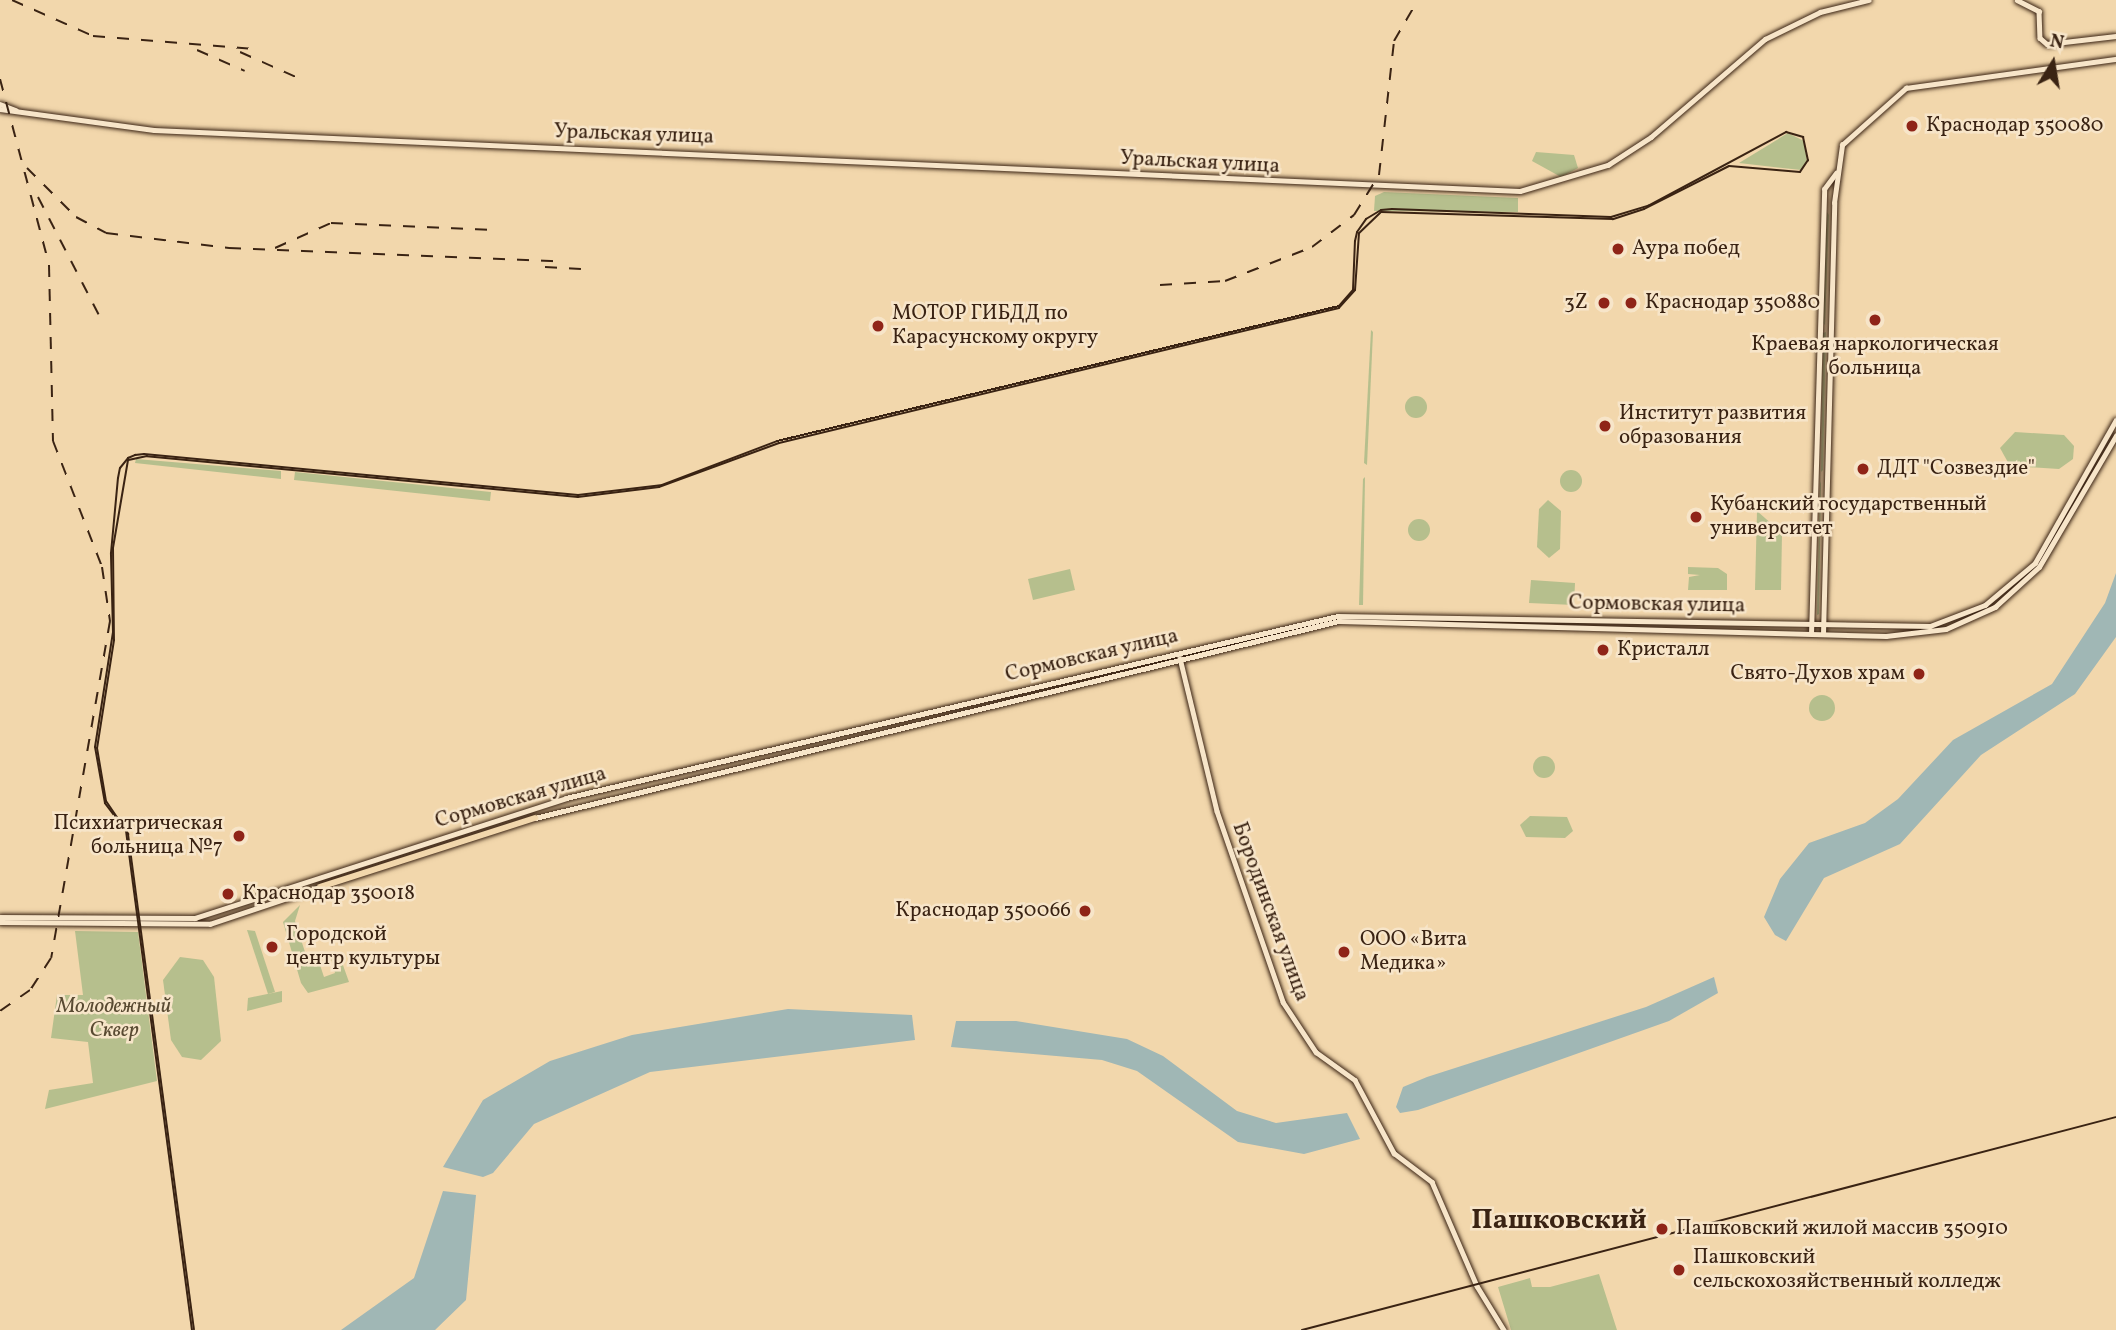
<!DOCTYPE html>
<meta charset="utf-8">
<style>
body{margin:0}
#map{position:relative;width:2116px;height:1330px;overflow:hidden;background:#f2d7ac;font-family:Vollkorn,serif}
div>[style]{position:absolute}
[style*='--x']{left:calc(var(--x)*1px);top:calc(var(--y)*1px);width:calc(var(--w)*1px);rotate:calc(var(--a)*1deg)}
.green>*{inset:0;background:#b6bf8d}
.round{border-radius:50%}
.water>*{inset:0;background:#a0b7b5}
.roads{filter:drop-shadow(0 0 2px #3a2313) drop-shadow(0 0 2px #3a2313)}
.secondary>*{height:4.5px;margin:-2.25px;padding:0 2.25px;transform-origin:2.25px;border-radius:2.25px;background:#f7e5c9}
.highway>*{height:6px;margin:-3px;padding:0 3px;transform-origin:3px;border-radius:3px;background:#f2d7ac}
.tram>*{height:2px;margin:-1px;padding:0 1px;transform-origin:1px;border-radius:1px;background:#3a2313}
.rail>*{height:2px;margin-top:-1px;transform-origin:0;background:repeating-linear-gradient(90deg,#3a2313 0 12px,transparent 0 24px)}
.dots>*{width:19px;height:19px;translate:-50% -50%;box-sizing:border-box;border:4px solid #f7e5c9;border-radius:50%}
span{translate:-50% -50%;white-space:nowrap;text-align:center;line-height:1.15;-webkit-text-stroke:5px #f7e5c9;paint-order:stroke}
.poi-label{font-size:21px;color:#3a2313}
.left{translate:0 -50%;text-align:left}
.right{translate:-100% -50%;text-align:right}
.street-label{font-size:21px;color:#3a2313}
.park-label{font-size:21px;color:#594a32;font-style:italic}
.district-label{font-size:28px;color:#3a2313;font-weight:700}
.north{position:absolute;left:2018px;top:28px;width:70px;height:70px;-webkit-text-stroke:5px #f7e5c9;paint-order:stroke;rotate:11deg;font-size:19px;font-weight:700;line-height:28px;text-align:center;color:#3a2313}
.north::after{content:'';display:block;margin:auto;width:24px;height:32px;background:#3a2313;clip-path:polygon(50% 0,100% 100%,50% 72%,0 100%)}
</style>
<div id="map">
<div class="green">
<div style="clip-path:polygon(1788px 133px,1804px 141px,1807px 161px,1801px 170px,1739px 163px)"></div>
<div style="clip-path:polygon(1536px 152px,1574px 155px,1578px 168px,1561px 177px,1532px 161px)"></div>
<div style="clip-path:polygon(1384px 192px,1518px 198px,1518px 212px,1374px 211px,1375px 196px)"></div>
<div style="clip-path:polygon(1827px 212px,1829px 215px,1825px 325px,1823px 323px)"></div>
<div style="clip-path:polygon(1371px 330px,1373px 332px,1367px 465px,1364px 463px)"></div>
<div style="clip-path:polygon(1826px 332px,1823px 470px,1821px 472px,1823px 333px)"></div>
<div class="round" style="left:1405px;top:396px;width:22px;height:22px"></div>
<div style="clip-path:polygon(2015px 432px,2064px 435px,2074px 446px,2073px 459px,2059px 469px,2010px 466px,2000px 448px)"></div>
<div style="clip-path:polygon(136px 459px,281px 471px,281px 479px,135px 463px)"></div>
<div class="round" style="left:1560px;top:470px;width:22px;height:22px"></div>
<div style="clip-path:polygon(295px 472px,491px 492px,490px 501px,294px 480px)"></div>
<div style="clip-path:polygon(1365px 477px,1363px 605px,1359px 605px,1363px 479px)"></div>
<div style="clip-path:polygon(1821px 481px,1819px 614px,1817px 615px,1820px 484px)"></div>
<div style="clip-path:polygon(1548px 500px,1561px 511px,1560px 549px,1549px 558px,1537px 547px,1539px 509px)"></div>
<div style="clip-path:polygon(1757px 511px,1782px 533px,1781px 590px,1755px 590px)"></div>
<div class="round" style="left:1408px;top:519px;width:22px;height:22px"></div>
<div style="clip-path:polygon(1688px 567px,1718px 568px,1727px 574px,1727px 590px,1688px 590px,1689px 577px,1700px 575px,1688px 574px)"></div>
<div style="clip-path:polygon(1070px 569px,1075px 590px,1033px 600px,1028px 579px)"></div>
<div style="clip-path:polygon(1531px 580px,1575px 583px,1574px 605px,1529px 603px)"></div>
<div class="round" style="left:1809px;top:695px;width:26px;height:26px"></div>
<div class="round" style="left:1533px;top:756px;width:22px;height:22px"></div>
<div style="clip-path:polygon(1530px 816px,1567px 817px,1573px 831px,1565px 838px,1526px 837px,1520px 825px)"></div>
<div style="clip-path:polygon(300px 905px,295px 921px,305px 952px,316px 953px,324px 977px,335px 973px,331px 958px,339px 954px,349px 982px,308px 993px,301px 983px,283px 922px)"></div>
<div style="clip-path:polygon(247px 930px,255px 931px,275px 992px,268px 994px)"></div>
<div style="clip-path:polygon(75px 931px,138px 932px,157px 1081px,45px 1109px,49px 1090px,93px 1083px,88px 1042px,51px 1038px,57px 995px,83px 995px)"></div>
<div style="clip-path:polygon(180px 957px,203px 960px,214px 977px,221px 1041px,201px 1060px,182px 1057px,171px 1040px,163px 980px)"></div>
<div style="clip-path:polygon(282px 991px,282px 1002px,247px 1011px,248px 998px)"></div>
<div style="clip-path:polygon(1599px 1274px,1617px 1330px,1511px 1330px,1498px 1287px,1530px 1278px,1532px 1287px,1550px 1287px)"></div>
</div>
<div class="water">
<div style="clip-path:polygon(2116px 573px,2116px 637px,2075px 694px,1981px 755px,1900px 844px,1824px 878px,1786px 941px,1775px 935px,1764px 917px,1780px 879px,1809px 843px,1865px 823px,1898px 799px,1953px 740px,2052px 684px,2105px 603px)"></div>
<div style="clip-path:polygon(1714px 977px,1718px 993px,1669px 1021px,1418px 1110px,1400px 1113px,1396px 1107px,1403px 1087px,1427px 1077px,1646px 1007px)"></div>
<div style="clip-path:polygon(788px 1009px,912px 1015px,915px 1040px,650px 1072px,534px 1124px,493px 1173px,483px 1177px,443px 1167px,483px 1100px,550px 1061px,632px 1035px)"></div>
<div style="clip-path:polygon(956px 1021px,1016px 1021px,1127px 1039px,1163px 1056px,1237px 1111px,1276px 1123px,1347px 1113px,1360px 1139px,1304px 1154px,1238px 1142px,1137px 1071px,1102px 1060px,951px 1047px)"></div>
<div style="clip-path:polygon(443px 1191px,476px 1195px,466px 1300px,435px 1330px,341px 1330px,414px 1278px)"></div>
</div>
<div class="roads">
<div class="secondary">
<div style="--x:2017;--y:0;--w:25;--a:27"></div>
<div style="--x:2039;--y:11;--w:27;--a:88"></div>
<div style="--x:2040;--y:38;--w:9;--a:41"></div>
<div style="--x:2047;--y:44;--w:69;--a:-6.6"></div>
<div style="--x:0;--y:104;--w:17;--a:21"></div>
<div style="--x:0;--y:109;--w:155;--a:7.8"></div>
<div style="--x:154;--y:130;--w:1367;--a:2.56"></div>
<div style="--x:1520;--y:191;--w:92;--a:-16.5"></div>
<div style="--x:1608;--y:165;--w:51;--a:-33.1"></div>
<div style="--x:1651;--y:137;--w:150;--a:-40.7"></div>
<div style="--x:1765;--y:39;--w:61;--a:-26.1"></div>
<div style="--x:1820;--y:12;--w:50;--a:-13.8"></div>
<div style="--x:1811;--y:634;--w:445;--a:-88.3"></div>
<div style="--x:1824;--y:189;--w:20;--a:-53"></div>
<div style="--x:1823;--y:634;--w:431;--a:-88.5"></div>
<div style="--x:1834;--y:203;--w:59;--a:-82.1"></div>
<div style="--x:1842;--y:145;--w:86;--a:-41.7"></div>
<div style="--x:1906;--y:88;--w:212;--a:-7.9"></div>
<div style="--x:1180;--y:658;--w:157;--a:76.4"></div>
<div style="--x:1217;--y:811;--w:202;--a:70.9"></div>
<div style="--x:1283;--y:1002;--w:60;--a:56.6"></div>
<div style="--x:1316;--y:1052;--w:48;--a:35.7"></div>
<div style="--x:1355;--y:1080;--w:83;--a:61.9"></div>
<div style="--x:1394;--y:1153;--w:48;--a:37.3"></div>
<div style="--x:1432;--y:1182;--w:113;--a:66.6"></div>
<div style="--x:1477;--y:1286;--w:52;--a:58.5"></div>
<div style="--x:535;--y:818;--w:828;--a:-13.77"></div>
<div style="--x:1339;--y:621;--w:547;--a:1.57"></div>
<div style="--x:1886;--y:636;--w:60;--a:-6.7"></div>
<div style="--x:1946;--y:629;--w:54;--a:-24.2"></div>
<div style="--x:1995;--y:607;--w:59;--a:-42.3"></div>
<div style="--x:2039;--y:567;--w:152;--a:-59.6"></div>
<div style="--x:0;--y:917;--w:195;--a:0.3"></div>
<div style="--x:195;--y:918;--w:390;--a:-17.9"></div>
<div style="--x:566;--y:798;--w:793;--a:-13.27"></div>
<div style="--x:1338;--y:616;--w:592;--a:0.97"></div>
<div style="--x:1930;--y:626;--w:59;--a:-20.9"></div>
<div style="--x:1985;--y:605;--w:65;--a:-40"></div>
<div style="--x:2035;--y:563;--w:164;--a:-60.5"></div>
<div style="--x:0;--y:922;--w:210;--a:0.5"></div>
<div style="--x:210;--y:924;--w:116;--a:-18.6"></div>
</div>
<div class="highway">
<div style="--x:320;--y:887;--w:226;--a:-17.8"></div>
</div>
</div>
<div class="tram">
<div style="--x:192;--y:1330;--w:503;--a:-97.53"></div>
<div style="--x:126;--y:831;--w:35;--a:-127"></div>
<div style="--x:105;--y:803;--w:57;--a:-100.1"></div>
<div style="--x:95;--y:747;--w:116;--a:-81.1"></div>
<div style="--x:113;--y:632;--w:79;--a:-91.5"></div>
<div style="--x:111;--y:553;--w:75;--a:-84.7"></div>
<div style="--x:118;--y:478;--w:10;--a:-79"></div>
<div style="--x:120;--y:468;--w:13;--a:-51"></div>
<div style="--x:128;--y:458;--w:8;--a:-23"></div>
<div style="--x:135;--y:455;--w:9;--a:-6"></div>
<div style="--x:144;--y:454;--w:436;--a:5.4"></div>
<div style="--x:578;--y:495;--w:85;--a:-6.8"></div>
<div style="--x:662;--y:485;--w:123;--a:-20.9"></div>
<div style="--x:777;--y:441;--w:578;--a:-13.51"></div>
<div style="--x:1339;--y:306;--w:21;--a:-49"></div>
<div style="--x:1353;--y:290;--w:49;--a:-87.7"></div>
<div style="--x:1355;--y:241;--w:9;--a:-77"></div>
<div style="--x:1357;--y:232;--w:16;--a:-55"></div>
<div style="--x:1366;--y:219;--w:17;--a:-31"></div>
<div style="--x:1381;--y:210;--w:11;--a:-5"></div>
<div style="--x:1392;--y:209;--w:219;--a:2.1"></div>
<div style="--x:1611;--y:217;--w:39;--a:-17"></div>
<div style="--x:1648;--y:206;--w:157;--a:-28.2"></div>
<div style="--x:1786;--y:132;--w:18;--a:16"></div>
<div style="--x:1803;--y:137;--w:24;--a:78"></div>
<div style="--x:1808;--y:160;--w:14;--a:124"></div>
<div style="--x:1800;--y:172;--w:71;--a:-175.2"></div>
<div style="--x:1729;--y:166;--w:95;--a:153.2"></div>
<div style="--x:1644;--y:209;--w:33;--a:162"></div>
<div style="--x:1613;--y:219;--w:232;--a:-178.3"></div>
<div style="--x:1381;--y:212;--w:30;--a:136"></div>
<div style="--x:1359;--y:233;--w:57;--a:94"></div>
<div style="--x:1355;--y:290;--w:24;--a:132"></div>
<div style="--x:1339;--y:308;--w:576;--a:166.45"></div>
<div style="--x:779;--y:443;--w:128;--a:159.9"></div>
<div style="--x:659;--y:487;--w:82;--a:173"></div>
<div style="--x:578;--y:497;--w:433;--a:-174.6"></div>
<div style="--x:147;--y:456;--w:19;--a:168"></div>
<div style="--x:128;--y:460;--w:89;--a:99.7"></div>
<div style="--x:113;--y:548;--w:92;--a:89.4"></div>
<div style="--x:114;--y:640;--w:109;--a:98.9"></div>
<div style="--x:97;--y:748;--w:54;--a:80.4"></div>
<div style="--x:106;--y:801;--w:40;--a:56"></div>
<div style="--x:128;--y:834;--w:500;--a:82.42"></div>
<div style="--x:1302;--y:1330;--w:841;--a:-14.66"></div>
</div>
<div class="rail">
<div style="--x:12;--y:0;--w:89;--a:24"></div>
<div style="--x:93;--y:36;--w:162;--a:4.6"></div>
<div style="--x:197;--y:50;--w:52;--a:23.6"></div>
<div style="--x:240;--y:52;--w:61;--a:24.1"></div>
<div style="--x:0;--y:79;--w:192;--a:75.2"></div>
<div style="--x:49;--y:265;--w:176;--a:88.7"></div>
<div style="--x:53;--y:441;--w:135;--a:68.7"></div>
<div style="--x:102;--y:567;--w:55;--a:81.6"></div>
<div style="--x:110;--y:621;--w:342;--a:99.9"></div>
<div style="--x:51;--y:958;--w:38;--a:123"></div>
<div style="--x:30;--y:990;--w:37;--a:145"></div>
<div style="--x:27;--y:168;--w:69;--a:45"></div>
<div style="--x:76;--y:217;--w:34;--a:28"></div>
<div style="--x:106;--y:233;--w:124;--a:7"></div>
<div style="--x:229;--y:248;--w:328;--a:2.3"></div>
<div style="--x:38;--y:197;--w:135;--a:62.7"></div>
<div style="--x:275;--y:248;--w:61;--a:-24.1"></div>
<div style="--x:331;--y:223;--w:163;--a:2.5"></div>
<div style="--x:545;--y:267;--w:36;--a:3"></div>
<div style="--x:1160;--y:285;--w:65;--a:-3.5"></div>
<div style="--x:1225;--y:281;--w:93;--a:-21.3"></div>
<div style="--x:1312;--y:247;--w:53;--a:-37.3"></div>
<div style="--x:1354;--y:215;--w:47;--a:-58"></div>
<div style="--x:1379;--y:175;--w:135;--a:-83.6"></div>
<div style="--x:1394;--y:41;--w:48;--a:-59.7"></div>
</div>
<div class="dots">
<div style="left:1912px;top:126px;background:#8f2418"></div>
<div style="left:1618px;top:249px;background:#8f2418"></div>
<div style="left:1604px;top:303px;background:#8f2418"></div>
<div style="left:1631px;top:303px;background:#8f2418"></div>
<div style="left:1875px;top:320px;background:#8f2418"></div>
<div style="left:878px;top:326px;background:#8f2418"></div>
<div style="left:1605px;top:426px;background:#8f2418"></div>
<div style="left:1863px;top:469px;background:#8f2418"></div>
<div style="left:1696px;top:517px;background:#8f2418"></div>
<div style="left:1603px;top:650px;background:#8f2418"></div>
<div style="left:1919px;top:674px;background:#8f2418"></div>
<div style="left:239px;top:836px;background:#8f2418"></div>
<div style="left:228px;top:894px;background:#8f2418"></div>
<div style="left:1085px;top:911px;background:#8f2418"></div>
<div style="left:272px;top:947px;background:#8f2418"></div>
<div style="left:1344px;top:952px;background:#8f2418"></div>
<div style="left:1662px;top:1229px;background:#8f2418"></div>
<div style="left:1679px;top:1270px;background:#8f2418"></div>
</div>
<div class="poi-label">
<span class="left" style="left:1926px;top:126px">Краснодар 350080</span>
<span class="left" style="left:1632px;top:249px">Аура побед</span>
<span class="right" style="left:1588px;top:303px">3Z</span>
<span class="left" style="left:1645px;top:303px">Краснодар 350880</span>
<span class="left" style="left:892px;top:326px">МОТОР ГИБДД по<br>Карасунскому округу</span>
<span style="left:1875px;top:357px">Краевая наркологическая<br>больница</span>
<span class="left" style="left:1619px;top:426px">Институт развития<br>образования</span>
<span class="left" style="left:1877px;top:469px">ДДТ "Созвездие"</span>
<span class="left" style="left:1710px;top:517px">Кубанский государственный<br>университет</span>
<span class="left" style="left:1617px;top:650px">Кристалл</span>
<span class="right" style="left:1905px;top:674px">Свято-Духов храм</span>
<span class="right" style="left:223px;top:836px">Психиатрическая<br>больница №7</span>
<span class="left" style="left:242px;top:894px">Краснодар 350018</span>
<span class="right" style="left:1071px;top:911px">Краснодар 350066</span>
<span class="left" style="left:286px;top:947px">Городской<br>центр культуры</span>
<span class="left" style="left:1360px;top:952px">ООО «Вита<br>Медика»</span>
<span class="left" style="left:1676px;top:1229px">Пашковский жилой массив 350910</span>
<span class="left" style="left:1693px;top:1270px">Пашковский<br>сельскохозяйственный колледж</span>
</div>
<div class="street-label">
<span style="left:634px;top:135px;rotate:2deg">Уральская улица</span>
<span style="left:1200px;top:163px;rotate:3deg">Уральская улица</span>
<span style="left:1657px;top:605px;rotate:1deg">Сормовская улица</span>
<span style="left:1092px;top:656px;rotate:-13deg">Сормовская улица</span>
<span style="left:521px;top:798px;rotate:-16deg">Сормовская улица</span>
<span style="left:1270px;top:912px;rotate:70deg">Бородинская улица</span>
</div>
<div class="park-label">
<span style="left:114px;top:1019px">Молодежный<br>Сквер</span>
</div>
<div class="district-label">
<span style="left:1559px;top:1221px">Пашковский</span>
</div>
<div class="north">N</div>
</div>
